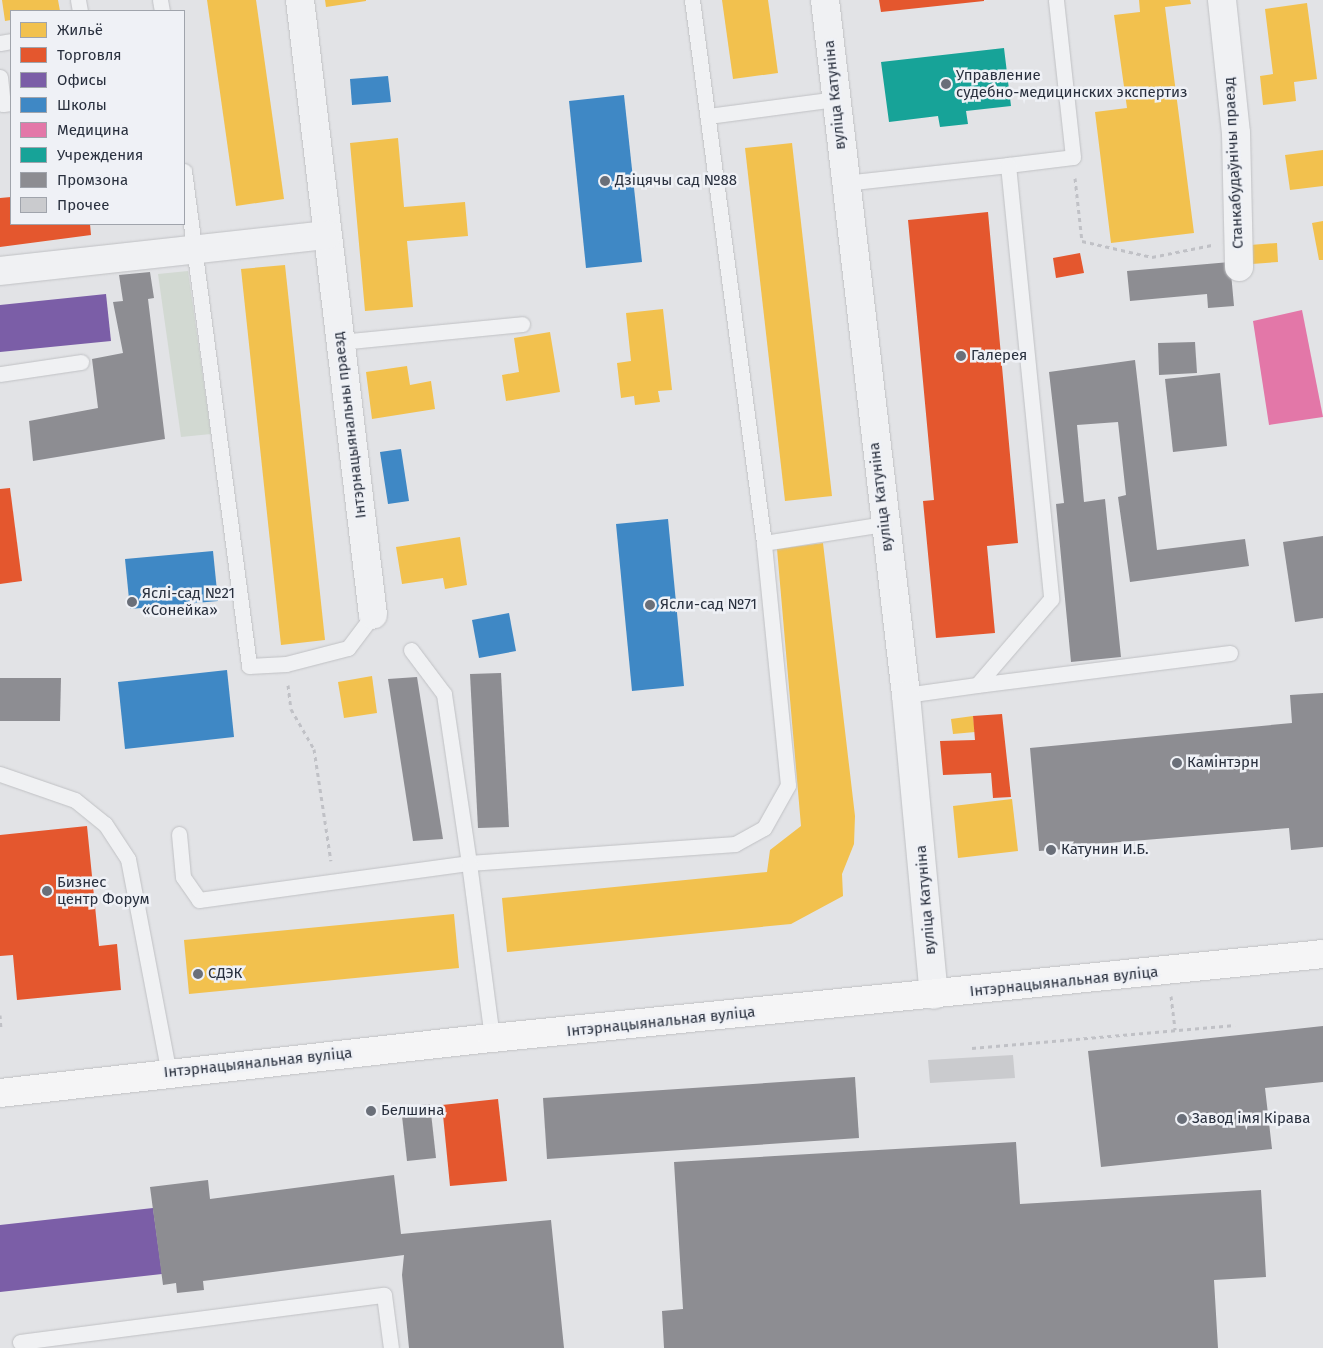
<!DOCTYPE html>
<meta charset="utf-8">
<style>
body{margin:0}
#map{position:relative;width:1323px;height:1348px;overflow:hidden;background:#e2e3e6;font-family:"Fira Sans",sans-serif}
div>[style]{position:absolute}
[style*='--x']{left:calc(var(--x)*1px);top:calc(var(--y)*1px);width:calc(var(--w)*1px);rotate:calc(var(--a)*1deg)}
.green>*{inset:0;background:#d2d9d2}
.homes>*{inset:0;background:#f2c14e}
.shops>*{inset:0;background:#e4572e}
.offices>*{inset:0;background:#7b5ea7}
.schools>*{inset:0;background:#3f88c5}
.health>*{inset:0;background:#e377a8}
.public>*{inset:0;background:#17a398}
.industry>*{inset:0;background:#8d8d92}
.building>*{inset:0;background:#cacbce}
.path>*{height:3px;margin-top:-1.5px;transform-origin:0;background:repeating-linear-gradient(90deg,#c0c1c6 0 4px,transparent 0 8px)}
.roads{filter:drop-shadow(0 0 1px #c0c1c4) drop-shadow(0 0 1px #c0c1c4)}
.lane>*{height:15px;margin:-7.5px;padding:0 7.5px;transform-origin:7.5px;border-radius:7.5px;background:#f0f1f3}
.street>*{height:28px;margin:-14px;padding:0 14px;transform-origin:14px;border-radius:14px;background:#f0f1f3}
.primary>*{height:28px;margin:-14px;padding:0 14px;transform-origin:14px;border-radius:14px;background:#f5f5f6}
.dots>*{width:14px;height:14px;translate:-50% -50%;box-sizing:border-box;border:2px solid #eff1f6;border-radius:50%}
span{translate:-50% -50%;white-space:nowrap;text-align:center;line-height:1.15;-webkit-text-stroke:5px #eff1f6;paint-order:stroke}
.poi-label{font-size:15px;color:#29303e}
.left{translate:0 -50%;text-align:left}
.street-label{font-size:15px;color:#29303e}
.legend{position:absolute;left:10px;top:10px;width:175px;height:215px;box-sizing:border-box;background:#eff1f6;border:1px solid #a0a4ac;margin:0;padding:6px 9px;list-style:none;font-size:15px;color:#29303e}
.legend li{display:flex;align-items:center;gap:10px;height:25px}
.legend b{width:25px;border:1px solid #a0a4ac}
</style>
<div id="map">
<div class="green">
<div style="clip-path:polygon(188px 271px,211px 434px,181px 437px,158px 274px)"></div>
</div>
<div class="homes">
<div style="clip-path:polygon(2px 0,58px 0,60px 11px,11px 11px,11px 20px,5px 21px)"></div>
<div style="clip-path:polygon(207px 0,256px 0,284px 199px,236px 206px)"></div>
<div style="clip-path:polygon(325px 0,366px 0,366px 1px,326px 7px)"></div>
<div style="clip-path:polygon(722px 0,768px 0,778px 73px,733px 79px)"></div>
<div style="clip-path:polygon(1139px 0,1190px 0,1191px 4px,1165px 7px,1194px 233px,1111px 243px,1095px 112px,1127px 108px,1114px 15px,1140px 12px)"></div>
<div style="clip-path:polygon(1307px 3px,1317px 79px,1294px 82px,1296px 101px,1263px 105px,1260px 76px,1273px 74px,1265px 9px)"></div>
<div style="clip-path:polygon(398px 138px,404px 207px,465px 202px,468px 236px,407px 241px,413px 307px,365px 311px,350px 143px)"></div>
<div style="clip-path:polygon(792px 143px,832px 496px,785px 501px,745px 148px)"></div>
<div style="clip-path:polygon(1323px 150px,1323px 186px,1290px 190px,1285px 155px)"></div>
<div style="clip-path:polygon(1323px 221px,1323px 260px,1319px 260px,1312px 223px)"></div>
<div style="clip-path:polygon(1277px 243px,1278px 262px,1252px 264px,1250px 245px)"></div>
<div style="clip-path:polygon(285px 265px,325px 640px,281px 645px,241px 269px)"></div>
<div style="clip-path:polygon(663px 309px,672px 390px,658px 391px,660px 402px,635px 405px,634px 396px,621px 398px,617px 363px,631px 361px,626px 313px)"></div>
<div style="clip-path:polygon(550px 332px,560px 392px,506px 401px,502px 375px,519px 372px,514px 338px)"></div>
<div style="clip-path:polygon(407px 366px,410px 385px,431px 381px,435px 409px,372px 419px,366px 372px)"></div>
<div style="clip-path:polygon(460px 537px,467px 585px,445px 589px,443px 578px,402px 584px,396px 547px)"></div>
<div style="clip-path:polygon(823px 543px,855px 816px,854px 844px,842px 874px,843px 896px,791px 924px,507px 952px,502px 898px,767px 872px,770px 850px,801px 826px,777px 549px)"></div>
<div style="clip-path:polygon(372px 676px,377px 713px,344px 718px,338px 682px)"></div>
<div style="clip-path:polygon(973px 716px,975px 732px,953px 734px,951px 719px)"></div>
<div style="clip-path:polygon(1012px 799px,1018px 851px,958px 858px,953px 806px)"></div>
<div style="clip-path:polygon(454px 914px,459px 968px,189px 994px,184px 940px)"></div>
</div>
<div class="shops">
<div style="clip-path:polygon(879px 0,984px 0,984px 1px,881px 12px)"></div>
<div style="clip-path:polygon(11px 197px,11px 224px,90px 224px,91px 235px,0 247px,0 198px)"></div>
<div style="clip-path:polygon(988px 212px,1018px 543px,987px 546px,995px 633px,936px 638px,923px 501px,934px 500px,908px 220px)"></div>
<div style="clip-path:polygon(1080px 253px,1084px 273px,1056px 278px,1053px 258px)"></div>
<div style="clip-path:polygon(10px 488px,22px 581px,0 584px,0 489px)"></div>
<div style="clip-path:polygon(1002px 714px,1011px 797px,993px 798px,991px 773px,943px 775px,940px 741px,975px 740px,973px 716px)"></div>
<div style="clip-path:polygon(87px 826px,99px 946px,117px 944px,121px 990px,17px 1000px,13px 955px,0 956px,0 835px)"></div>
<div style="clip-path:polygon(498px 1099px,507px 1181px,450px 1186px,442px 1105px)"></div>
</div>
<div class="offices">
<div style="clip-path:polygon(106px 294px,111px 341px,0 352px,0 305px)"></div>
<div style="clip-path:polygon(153px 1208px,162px 1274px,0 1292px,0 1225px)"></div>
</div>
<div class="schools">
<div style="clip-path:polygon(388px 76px,391px 102px,352px 105px,350px 79px)"></div>
<div style="clip-path:polygon(624px 95px,642px 262px,586px 268px,569px 101px)"></div>
<div style="clip-path:polygon(401px 449px,409px 501px,388px 504px,380px 452px)"></div>
<div style="clip-path:polygon(668px 519px,684px 686px,632px 691px,616px 524px)"></div>
<div style="clip-path:polygon(213px 551px,218px 601px,130px 609px,125px 559px)"></div>
<div style="clip-path:polygon(509px 613px,516px 651px,479px 658px,472px 620px)"></div>
<div style="clip-path:polygon(227px 670px,234px 737px,125px 749px,118px 682px)"></div>
</div>
<div class="health">
<div style="clip-path:polygon(1302px 310px,1323px 417px,1269px 425px,1253px 321px)"></div>
</div>
<div class="public">
<div style="clip-path:polygon(1004px 48px,1011px 106px,966px 111px,968px 124px,940px 127px,938px 116px,889px 122px,881px 62px)"></div>
</div>
<div class="industry">
<div style="clip-path:polygon(1230px 262px,1234px 306px,1208px 308px,1207px 294px,1130px 301px,1127px 271px)"></div>
<div style="clip-path:polygon(150px 272px,154px 298px,148px 299px,165px 439px,33px 461px,29px 421px,98px 408px,92px 359px,123px 353px,113px 302px,123px 301px,119px 275px)"></div>
<div style="clip-path:polygon(1195px 342px,1197px 373px,1159px 375px,1158px 343px)"></div>
<div style="clip-path:polygon(1135px 360px,1157px 550px,1245px 539px,1249px 566px,1130px 582px,1118px 497px,1126px 495px,1118px 422px,1077px 425px,1084px 502px,1105px 499px,1121px 657px,1071px 662px,1056px 504px,1064px 503px,1049px 372px)"></div>
<div style="clip-path:polygon(1220px 373px,1227px 446px,1173px 452px,1165px 379px)"></div>
<div style="clip-path:polygon(1323px 536px,1323px 618px,1295px 622px,1283px 542px)"></div>
<div style="clip-path:polygon(501px 673px,509px 827px,478px 828px,470px 674px)"></div>
<div style="clip-path:polygon(417px 677px,443px 839px,413px 841px,388px 679px)"></div>
<div style="clip-path:polygon(0 678px,61px 678px,60px 721px,0 721px)"></div>
<div style="clip-path:polygon(1323px 693px,1323px 847px,1291px 850px,1289px 828px,1084px 845px,1085px 851px,1067px 854px,1065px 849px,1039px 851px,1030px 748px,1292px 723px,1290px 695px)"></div>
<div style="clip-path:polygon(1323px 1026px,1323px 1082px,1265px 1088px,1272px 1149px,1101px 1167px,1088px 1051px)"></div>
<div style="clip-path:polygon(855px 1077px,859px 1138px,547px 1159px,543px 1098px)"></div>
<div style="clip-path:polygon(430px 1104px,436px 1158px,407px 1161px,401px 1107px)"></div>
<div style="clip-path:polygon(1016px 1142px,1020px 1204px,1261px 1190px,1266px 1277px,1214px 1280px,1218px 1348px,664px 1348px,662px 1311px,683px 1309px,674px 1162px)"></div>
<div style="clip-path:polygon(394px 1175px,401px 1234px,551px 1220px,564px 1348px,409px 1348px,402px 1275px,404px 1255px,203px 1281px,204px 1290px,177px 1293px,176px 1283px,163px 1285px,150px 1187px,208px 1180px,210px 1199px)"></div>
</div>
<div class="building">
<div style="clip-path:polygon(1013px 1055px,1015px 1078px,930px 1083px,928px 1060px)"></div>
</div>
<div class="path">
<div style="--x:1075;--y:178;--w:63;--a:83.7"></div>
<div style="--x:1082;--y:241;--w:72;--a:12.9"></div>
<div style="--x:1152;--y:257;--w:61;--a:-11.3"></div>
<div style="--x:288;--y:685;--w:24;--a:83"></div>
<div style="--x:291;--y:709;--w:46;--a:60.1"></div>
<div style="--x:314;--y:749;--w:113;--a:81.4"></div>
<div style="--x:1171;--y:996;--w:34;--a:83"></div>
<div style="--x:0;--y:1015;--w:14;--a:86"></div>
<div style="--x:972;--y:1048;--w:264;--a:-5"></div>
</div>
<div class="roads">
<div class="lane">
<div style="--x:78;--y:0;--w:11;--a:80"></div>
<div style="--x:160;--y:0;--w:11;--a:80"></div>
<div style="--x:0;--y:43;--w:11;--a:-10"></div>
<div style="--x:0;--y:77;--w:27;--a:84"></div>
<div style="--x:3;--y:104;--w:8;--a:-7"></div>
<div style="--x:708;--y:116;--w:128;--a:-7.6"></div>
<div style="--x:1008;--y:165;--w:65;--a:-7"></div>
<div style="--x:1073;--y:157;--w:158;--a:-96.2"></div>
<div style="--x:184;--y:171;--w:499;--a:82.5"></div>
<div style="--x:249;--y:666;--w:37;--a:-3"></div>
<div style="--x:286;--y:664;--w:64;--a:-14.5"></div>
<div style="--x:348;--y:648;--w:41;--a:-52.9"></div>
<div style="--x:845;--y:183;--w:164;--a:-6.3"></div>
<div style="--x:1008;--y:165;--w:436;--a:84.3"></div>
<div style="--x:1051;--y:599;--w:113;--a:130.7"></div>
<div style="--x:977;--y:685;--w:72;--a:172"></div>
<div style="--x:340;--y:342;--w:183;--a:-5.6"></div>
<div style="--x:0;--y:374;--w:82;--a:-8.4"></div>
<div style="--x:764;--y:543;--w:121;--a:-9"></div>
<div style="--x:411;--y:650;--w:55;--a:53.1"></div>
<div style="--x:444;--y:694;--w:171;--a:81.6"></div>
<div style="--x:469;--y:863;--w:267;--a:-4.1"></div>
<div style="--x:735;--y:844;--w:33;--a:-29"></div>
<div style="--x:764;--y:828;--w:49;--a:-60.8"></div>
<div style="--x:788;--y:785;--w:243;--a:-95.7"></div>
<div style="--x:764;--y:543;--w:548;--a:-97.55"></div>
<div style="--x:977;--y:685;--w:255;--a:-7.2"></div>
<div style="--x:0;--y:774;--w:79;--a:19.1"></div>
<div style="--x:75;--y:800;--w:38;--a:39"></div>
<div style="--x:105;--y:824;--w:42;--a:56.7"></div>
<div style="--x:128;--y:859;--w:218;--a:79.2"></div>
<div style="--x:179;--y:834;--w:43;--a:84.7"></div>
<div style="--x:183;--y:877;--w:28;--a:55"></div>
<div style="--x:199;--y:900;--w:273;--a:-7.8"></div>
<div style="--x:469;--y:863;--w:177;--a:82.5"></div>
<div style="--x:20;--y:1342;--w:367;--a:-7.4"></div>
<div style="--x:384;--y:1295;--w:53;--a:82.5"></div>
</div>
<div class="street">
<div style="--x:300;--y:0;--w:619;--a:83.23"></div>
<div style="--x:825;--y:0;--w:700;--a:83.35"></div>
<div style="--x:906;--y:695;--w:301;--a:84.7"></div>
<div style="--x:1222;--y:0;--w:134;--a:84"></div>
<div style="--x:1236;--y:133;--w:134;--a:88.7"></div>
<div style="--x:0;--y:271;--w:329;--a:-6.3"></div>
</div>
<div class="primary">
<div style="--x:0;--y:1093;--w:495;--a:-6.4"></div>
<div style="--x:492;--y:1038;--w:835;--a:-5.77"></div>
</div>
</div>
<div class="dots">
<div style="left:946px;top:84px;background:#6a6f79"></div>
<div style="left:605px;top:181px;background:#6a6f79"></div>
<div style="left:961px;top:356px;background:#6a6f79"></div>
<div style="left:132px;top:602px;background:#6a6f79"></div>
<div style="left:650px;top:605px;background:#6a6f79"></div>
<div style="left:1177px;top:763px;background:#6a6f79"></div>
<div style="left:1051px;top:850px;background:#6a6f79"></div>
<div style="left:47px;top:891px;background:#6a6f79"></div>
<div style="left:198px;top:974px;background:#6a6f79"></div>
<div style="left:371px;top:1111px;background:#6a6f79"></div>
<div style="left:1182px;top:1119px;background:#6a6f79"></div>
</div>
<div class="poi-label">
<span class="left" style="left:956px;top:84px">Управление<br>судебно-медицинских экспертиз</span>
<span class="left" style="left:615px;top:181px">Дзіцячы сад №88</span>
<span class="left" style="left:971px;top:356px">Галерея</span>
<span class="left" style="left:142px;top:602px">Яслі-сад №21<br>«Сонейка»</span>
<span class="left" style="left:660px;top:605px">Ясли-сад №71</span>
<span class="left" style="left:1187px;top:763px">Камінтэрн</span>
<span class="left" style="left:1061px;top:850px">Катунин И.Б.</span>
<span class="left" style="left:57px;top:891px">Бизнес<br>центр Форум</span>
<span class="left" style="left:208px;top:974px">СДЭК</span>
<span class="left" style="left:381px;top:1111px">Белшина</span>
<span class="left" style="left:1192px;top:1119px">Завод імя Кірава</span>
</div>
<div class="street-label">
<span style="left:835px;top:95px;rotate:-96deg">вуліца Катуніна</span>
<span style="left:1234px;top:163px;rotate:-93deg">Станкабудаўнічы праезд</span>
<span style="left:350px;top:425px;rotate:-97deg">Інтэрнацыянальны праезд</span>
<span style="left:881px;top:497px;rotate:-97deg">вуліца Катуніна</span>
<span style="left:926px;top:900px;rotate:-95deg">вуліца Катуніна</span>
<span style="left:1064px;top:982px;rotate:-6deg">Інтэрнацыянальная вуліца</span>
<span style="left:661px;top:1022px;rotate:-6deg">Інтэрнацыянальная вуліца</span>
<span style="left:258px;top:1063px;rotate:-6deg">Інтэрнацыянальная вуліца</span>
</div>
<ul class="legend">
<li><b style="height:14px;background:#f2c14e"></b>Жильё</li>
<li><b style="height:14px;background:#e4572e"></b>Торговля</li>
<li><b style="height:14px;background:#7b5ea7"></b>Офисы</li>
<li><b style="height:14px;background:#3f88c5"></b>Школы</li>
<li><b style="height:14px;background:#e377a8"></b>Медицина</li>
<li><b style="height:14px;background:#17a398"></b>Учреждения</li>
<li><b style="height:14px;background:#8d8d92"></b>Промзона</li>
<li><b style="height:14px;background:#cacbce"></b>Прочее</li>
</ul>
</div>
